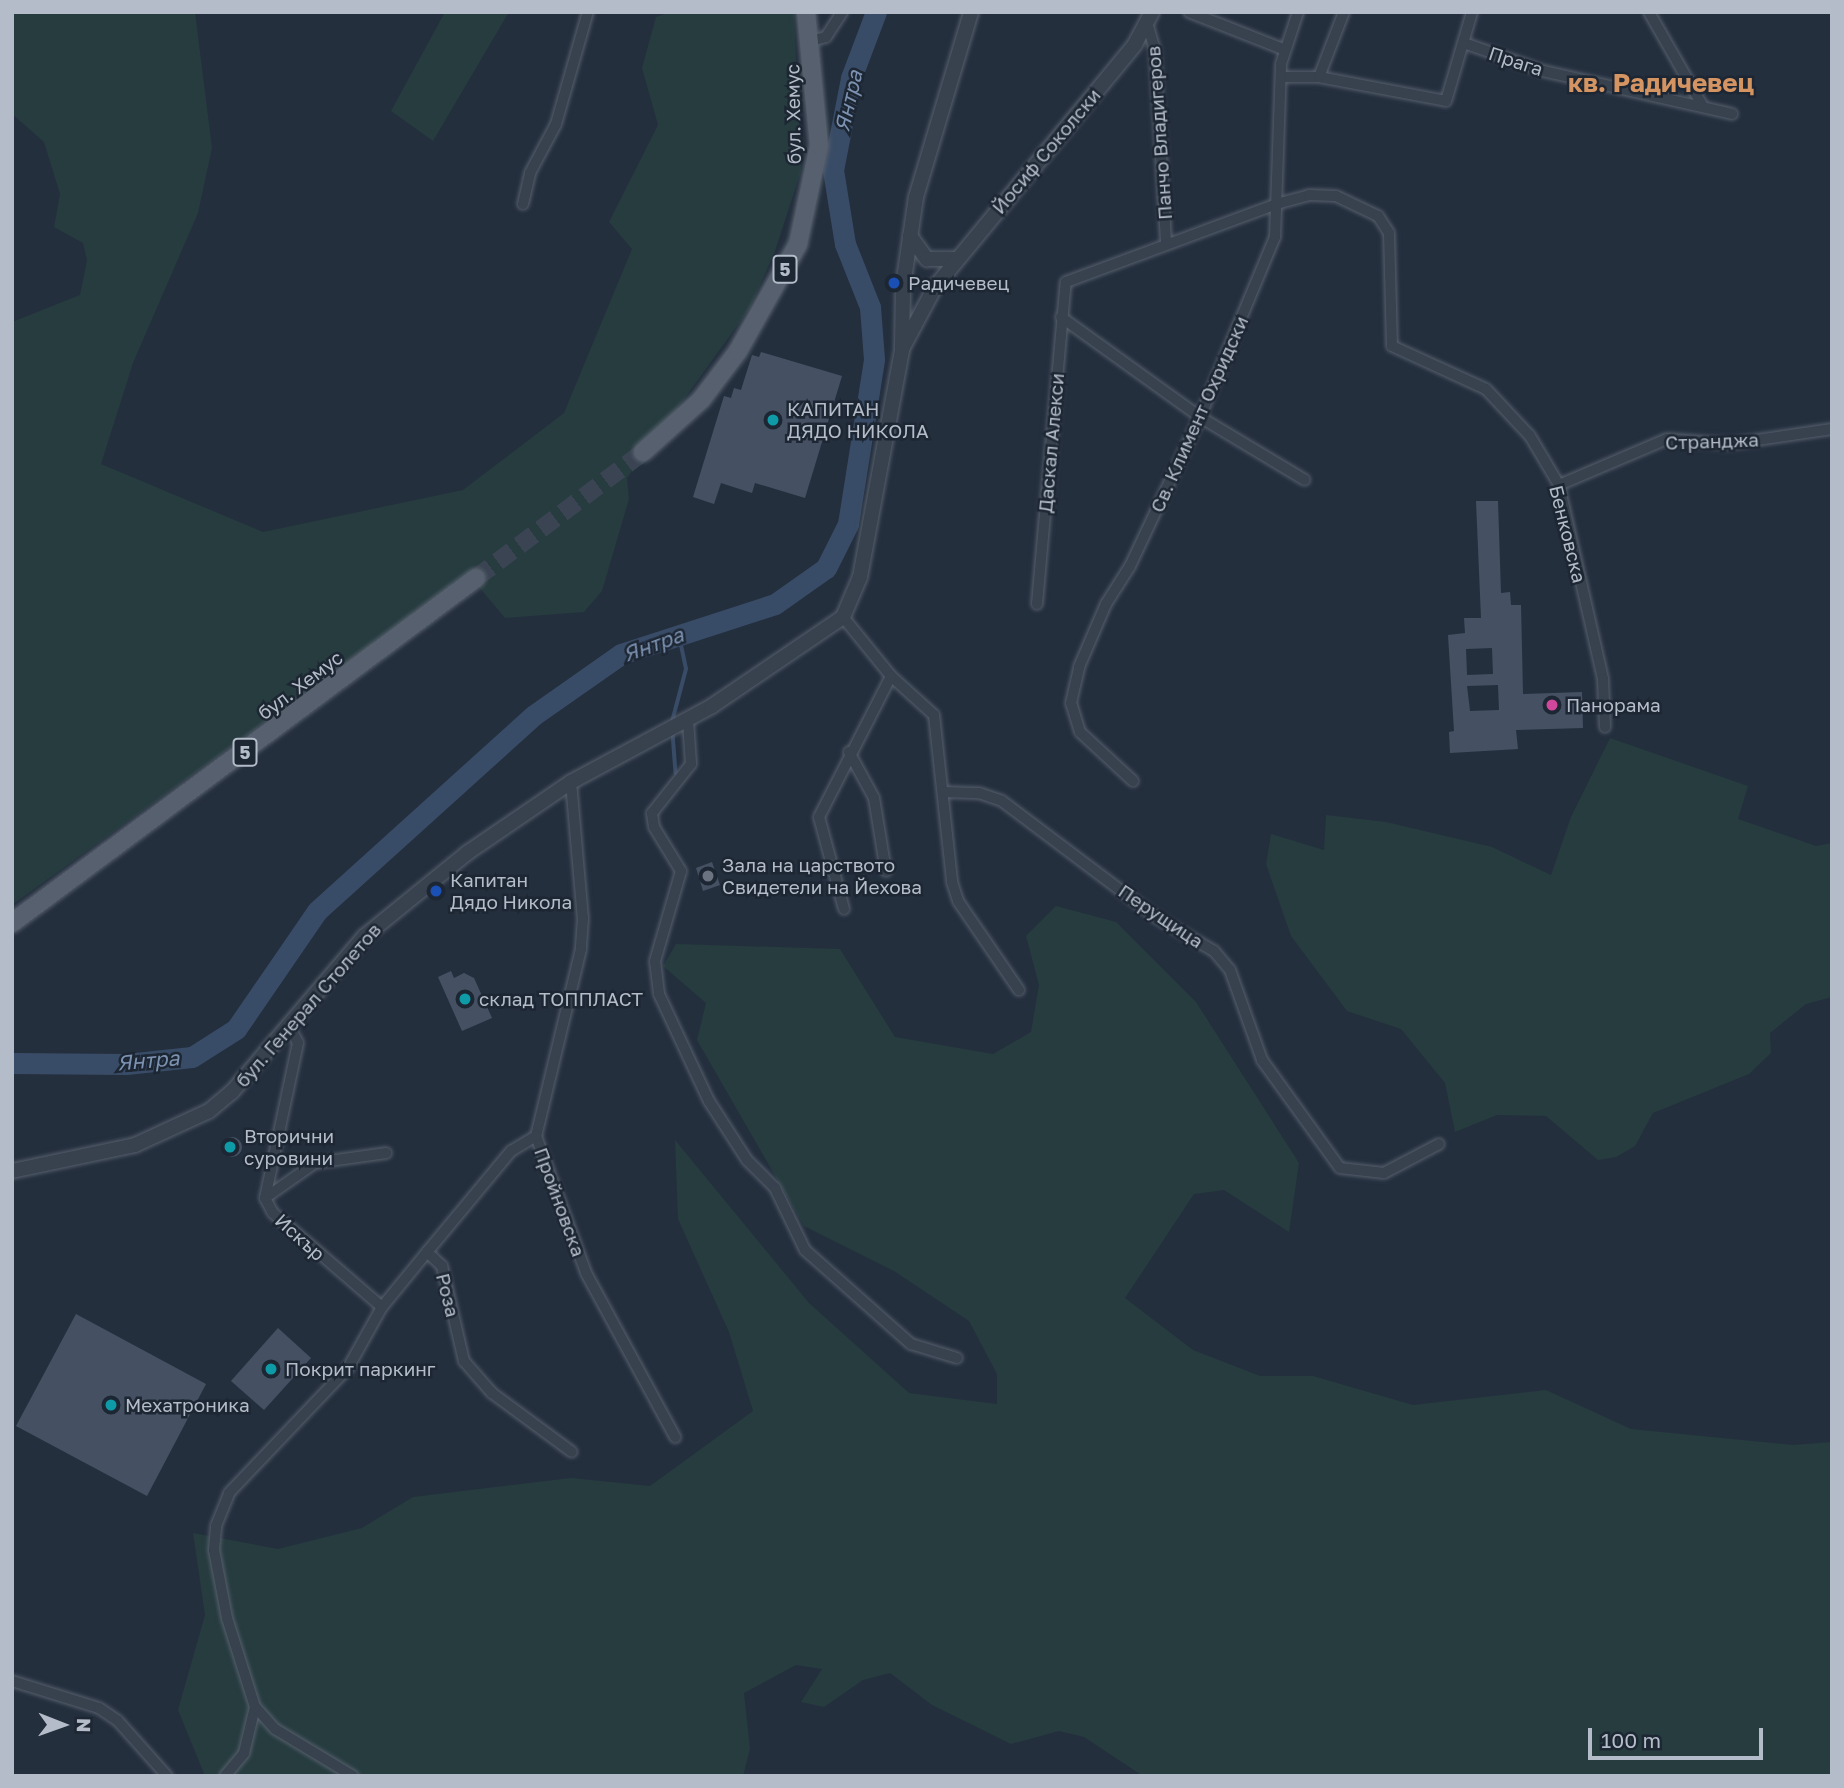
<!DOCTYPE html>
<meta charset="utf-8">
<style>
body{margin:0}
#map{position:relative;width:1844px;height:1788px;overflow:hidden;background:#242f3e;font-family:"Golos Text",sans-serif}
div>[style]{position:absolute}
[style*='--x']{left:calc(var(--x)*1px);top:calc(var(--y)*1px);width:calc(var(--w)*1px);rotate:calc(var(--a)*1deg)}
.green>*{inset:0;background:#263c3f}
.stream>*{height:3.5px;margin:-1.75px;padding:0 1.75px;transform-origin:1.75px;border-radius:1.75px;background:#394c67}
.river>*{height:21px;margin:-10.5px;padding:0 10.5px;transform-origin:10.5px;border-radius:10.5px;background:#394c67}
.building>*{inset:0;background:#455162}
.round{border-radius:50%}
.primary-tunnel>*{height:18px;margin-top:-9px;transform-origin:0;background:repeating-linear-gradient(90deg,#3a4453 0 18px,transparent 0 27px)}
.roads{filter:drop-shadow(0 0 2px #565f6c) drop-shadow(0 0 2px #565f6c)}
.minor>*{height:10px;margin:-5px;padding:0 5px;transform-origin:5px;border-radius:5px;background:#38414e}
.tertiary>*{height:14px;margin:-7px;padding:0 7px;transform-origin:7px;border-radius:7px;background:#38414e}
.primary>*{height:18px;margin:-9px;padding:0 9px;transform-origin:9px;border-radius:9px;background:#56606e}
.dots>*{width:19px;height:19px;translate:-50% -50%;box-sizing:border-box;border:4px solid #1d2633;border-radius:50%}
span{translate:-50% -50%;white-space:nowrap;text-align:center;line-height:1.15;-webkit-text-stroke:5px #1d2633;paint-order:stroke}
.shield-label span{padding:2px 5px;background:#1d2633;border:2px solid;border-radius:5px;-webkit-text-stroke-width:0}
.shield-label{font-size:18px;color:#b4bcc9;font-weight:700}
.street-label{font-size:19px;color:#b4bcc9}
.poi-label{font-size:19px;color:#b4bcc9}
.left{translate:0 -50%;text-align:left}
.water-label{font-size:21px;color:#7c92b1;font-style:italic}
.district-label{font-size:26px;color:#d59563;font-weight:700}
.frame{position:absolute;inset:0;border:14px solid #b4bcc9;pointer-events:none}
.north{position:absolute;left:28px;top:1690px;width:70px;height:70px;-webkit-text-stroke:5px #1d2633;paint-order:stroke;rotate:91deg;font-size:19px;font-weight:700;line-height:28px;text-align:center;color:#b4bcc9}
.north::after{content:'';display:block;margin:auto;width:24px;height:32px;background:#b4bcc9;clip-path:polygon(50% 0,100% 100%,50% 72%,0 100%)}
.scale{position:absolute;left:1588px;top:1728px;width:175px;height:32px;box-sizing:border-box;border:4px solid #b4bcc9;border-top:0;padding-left:9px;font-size:21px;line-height:24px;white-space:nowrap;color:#b4bcc9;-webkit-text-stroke:5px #1d2633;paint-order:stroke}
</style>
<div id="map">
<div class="green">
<div style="clip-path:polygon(12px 12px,195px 12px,212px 148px,198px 213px,133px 363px,101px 464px,263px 532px,463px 490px,564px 413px,632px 249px,609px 222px,658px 125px,642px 68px,656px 17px,670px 12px,794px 12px,801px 171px,775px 251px,750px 308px,627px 478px,629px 499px,602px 591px,584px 612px,505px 618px,469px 575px,12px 905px,12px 322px,80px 295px,87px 260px,83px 243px,54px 227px,60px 194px,44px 142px,12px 114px)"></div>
<div style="clip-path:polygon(445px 12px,509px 12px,433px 141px,391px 111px)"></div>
<div style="clip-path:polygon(1610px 738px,1748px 786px,1738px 819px,1816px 846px,1832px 843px,1832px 997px,1806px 1004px,1770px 1033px,1771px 1053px,1749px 1074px,1653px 1113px,1635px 1146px,1616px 1157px,1598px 1160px,1546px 1116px,1497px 1115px,1455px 1132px,1445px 1083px,1401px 1029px,1347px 1011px,1291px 936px,1266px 864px,1271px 834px,1324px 850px,1326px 815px,1386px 822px,1492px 847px,1551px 875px,1571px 817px)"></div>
<div style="clip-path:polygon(1056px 906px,1116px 922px,1196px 1002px,1299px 1163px,1289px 1232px,1224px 1190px,1194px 1194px,1125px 1298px,1193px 1350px,1260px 1376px,1313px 1376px,1413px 1405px,1546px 1390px,1631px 1429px,1793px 1445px,1832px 1442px,1832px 1776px,1143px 1776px,1084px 1737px,1059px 1731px,1011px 1744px,932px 1705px,890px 1673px,863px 1680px,824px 1707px,801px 1702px,822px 1669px,796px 1665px,744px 1693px,750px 1749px,743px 1776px,205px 1776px,178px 1710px,205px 1615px,193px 1533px,278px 1549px,362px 1528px,413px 1497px,571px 1478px,650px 1486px,753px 1411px,729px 1332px,678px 1219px,675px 1140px,809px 1303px,909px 1393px,997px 1404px,997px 1374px,969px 1321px,894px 1271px,804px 1226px,697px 1040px,706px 1003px,663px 966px,676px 944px,840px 949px,895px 1037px,993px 1054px,1031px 1032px,1039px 985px,1026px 936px)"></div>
</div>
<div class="stream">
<div style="--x:672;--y:722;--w:55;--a:-75.2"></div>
<div style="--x:686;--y:669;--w:35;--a:-102"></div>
<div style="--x:673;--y:733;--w:40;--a:85.7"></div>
</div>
<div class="river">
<div style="--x:12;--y:1063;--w:114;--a:0.5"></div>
<div style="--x:126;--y:1064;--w:66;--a:-6.1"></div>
<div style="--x:192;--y:1057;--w:52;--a:-32.5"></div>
<div style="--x:236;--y:1029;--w:143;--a:-55.5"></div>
<div style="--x:317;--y:911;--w:292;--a:-42.1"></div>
<div style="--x:534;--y:715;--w:106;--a:-35"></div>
<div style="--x:621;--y:654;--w:162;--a:-18"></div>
<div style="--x:775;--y:604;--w:62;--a:-35.2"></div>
<div style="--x:826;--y:568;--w:49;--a:-63.4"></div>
<div style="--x:848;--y:524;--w:167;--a:-81"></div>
<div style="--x:874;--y:359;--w:52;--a:-94.4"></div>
<div style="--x:870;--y:307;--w:68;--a:-111.6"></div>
<div style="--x:845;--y:244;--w:75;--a:-99.2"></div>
<div style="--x:833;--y:170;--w:94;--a:-78.9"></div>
<div style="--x:851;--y:78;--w:71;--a:-69.3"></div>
</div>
<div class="building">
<div style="clip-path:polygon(761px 352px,842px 376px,805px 498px,755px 483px,752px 493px,721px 483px,714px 504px,693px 497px,724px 396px,731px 398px,734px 388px,741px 390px,752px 355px,759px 357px)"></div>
<div style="clip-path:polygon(evenodd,1476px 501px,1498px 501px,1501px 593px,1510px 592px,1511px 605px,1521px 605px,1523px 694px,1582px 692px,1583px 728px,1516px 730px,1518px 749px,1450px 753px,1449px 732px,1454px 731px,1448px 635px,1465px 633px,1464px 618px,1481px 618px,1476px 501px,1492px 648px,1493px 674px,1467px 675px,1466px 649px,1492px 648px,1476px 501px,1498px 685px,1499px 710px,1470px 711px,1467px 686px,1498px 685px)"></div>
<div style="clip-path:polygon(712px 862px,720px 885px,703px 891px,696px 868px)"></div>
<div style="clip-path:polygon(451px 971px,454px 978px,464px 973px,474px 978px,492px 1018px,462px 1031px,438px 977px)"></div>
<div class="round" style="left:222px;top:1137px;width:20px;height:20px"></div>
<div style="clip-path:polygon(76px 1314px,206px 1384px,147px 1496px,16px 1426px)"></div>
<div style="clip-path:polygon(278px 1328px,311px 1358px,264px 1410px,231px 1381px)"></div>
</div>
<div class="primary-tunnel">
<div style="--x:476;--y:578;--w:209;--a:-37"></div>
</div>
<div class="roads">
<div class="minor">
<div style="--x:1189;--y:12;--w:101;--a:21.5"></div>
<div style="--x:1649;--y:12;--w:107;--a:60.3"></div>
<div style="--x:1148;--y:26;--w:26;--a:74"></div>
<div style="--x:1155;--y:51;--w:191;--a:86.7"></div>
<div style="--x:810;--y:41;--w:16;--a:-14"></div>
<div style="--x:826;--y:37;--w:30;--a:-57"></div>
<div style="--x:1464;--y:43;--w:84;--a:19.5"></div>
<div style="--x:1543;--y:71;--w:194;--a:12.8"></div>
<div style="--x:1281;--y:77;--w:38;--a:0"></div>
<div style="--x:1319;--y:77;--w:129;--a:10.7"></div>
<div style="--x:1446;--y:101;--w:93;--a:-73.7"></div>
<div style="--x:1319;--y:77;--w:70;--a:-69"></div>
<div style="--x:523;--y:204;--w:32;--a:-77"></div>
<div style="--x:530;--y:173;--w:55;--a:-62"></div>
<div style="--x:556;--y:124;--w:116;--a:-74.1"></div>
<div style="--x:1061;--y:317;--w:171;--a:35.7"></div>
<div style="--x:1200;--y:417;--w:122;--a:31"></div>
<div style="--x:1559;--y:485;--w:117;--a:-23.1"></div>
<div style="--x:1667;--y:439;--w:63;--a:4.5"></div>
<div style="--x:1730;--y:444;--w:103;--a:-8.4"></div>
<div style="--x:1037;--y:604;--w:323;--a:-84.9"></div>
<div style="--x:1066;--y:282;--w:228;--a:-20.3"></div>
<div style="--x:1280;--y:203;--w:30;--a:-15"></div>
<div style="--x:1309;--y:195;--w:27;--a:2"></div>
<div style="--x:1336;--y:196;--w:47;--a:25.5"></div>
<div style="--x:1378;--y:216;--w:20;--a:57"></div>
<div style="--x:1389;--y:233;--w:113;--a:88.5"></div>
<div style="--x:1392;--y:346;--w:103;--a:24.6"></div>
<div style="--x:1486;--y:389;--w:64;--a:46.9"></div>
<div style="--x:1530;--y:436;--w:57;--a:59.4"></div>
<div style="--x:1559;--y:485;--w:199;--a:77.2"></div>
<div style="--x:1603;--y:679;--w:48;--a:87.6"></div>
<div style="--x:843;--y:617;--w:76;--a:50.9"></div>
<div style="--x:891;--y:676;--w:58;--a:42.2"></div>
<div style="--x:934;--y:715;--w:168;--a:83.8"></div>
<div style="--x:952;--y:882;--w:20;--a:72"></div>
<div style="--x:958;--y:901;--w:108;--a:55.6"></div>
<div style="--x:688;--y:721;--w:43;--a:86"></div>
<div style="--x:691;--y:764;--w:63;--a:128.5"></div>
<div style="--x:652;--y:813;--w:14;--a:82"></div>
<div style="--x:654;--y:827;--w:52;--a:58.5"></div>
<div style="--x:681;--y:871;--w:94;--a:106.1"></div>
<div style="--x:655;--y:961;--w:33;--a:83"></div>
<div style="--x:659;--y:994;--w:118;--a:65"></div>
<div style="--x:709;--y:1101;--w:70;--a:57.2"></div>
<div style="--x:747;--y:1160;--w:40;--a:45"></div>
<div style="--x:775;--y:1188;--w:69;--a:64.2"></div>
<div style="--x:805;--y:1250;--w:142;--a:41.6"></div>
<div style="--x:911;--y:1344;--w:48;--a:16.9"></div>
<div style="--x:849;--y:752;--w:52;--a:61.5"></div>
<div style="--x:874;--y:798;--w:74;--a:80.7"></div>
<div style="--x:1133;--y:781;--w:72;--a:-137.2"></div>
<div style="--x:1080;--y:732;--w:30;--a:-107"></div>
<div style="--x:1071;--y:703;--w:37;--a:-77"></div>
<div style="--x:1079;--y:667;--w:69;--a:-66.8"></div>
<div style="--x:1106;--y:604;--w:45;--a:-57.7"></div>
<div style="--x:1130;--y:566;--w:165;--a:-64.8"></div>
<div style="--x:1200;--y:417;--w:195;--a:-67.4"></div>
<div style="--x:1275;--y:237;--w:173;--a:-88"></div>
<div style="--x:1281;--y:64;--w:55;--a:-71.9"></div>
<div style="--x:571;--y:782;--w:137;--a:85"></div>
<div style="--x:583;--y:918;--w:31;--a:94"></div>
<div style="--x:581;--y:949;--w:192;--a:103.5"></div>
<div style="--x:536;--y:1136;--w:146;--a:69.9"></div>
<div style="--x:586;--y:1273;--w:187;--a:61.5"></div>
<div style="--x:944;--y:792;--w:35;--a:2"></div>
<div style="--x:979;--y:793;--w:24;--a:19"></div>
<div style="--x:1002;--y:801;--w:194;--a:37"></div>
<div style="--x:1157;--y:918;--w:66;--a:30.1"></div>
<div style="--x:1214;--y:951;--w:25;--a:50"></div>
<div style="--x:1230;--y:970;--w:96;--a:70.4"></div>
<div style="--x:1262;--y:1060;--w:133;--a:54.2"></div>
<div style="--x:1340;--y:1168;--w:44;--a:6.5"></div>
<div style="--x:1384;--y:1173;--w:62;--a:-27.8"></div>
<div style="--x:844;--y:909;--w:95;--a:-105.2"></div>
<div style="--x:819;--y:817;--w:158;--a:-62.9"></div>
<div style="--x:288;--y:1024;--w:21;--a:62"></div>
<div style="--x:298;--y:1043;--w:158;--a:102"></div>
<div style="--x:265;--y:1198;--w:17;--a:62"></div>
<div style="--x:273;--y:1213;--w:144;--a:40.8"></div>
<div style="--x:536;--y:1136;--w:29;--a:149"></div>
<div style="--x:511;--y:1151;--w:131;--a:129.7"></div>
<div style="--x:427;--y:1252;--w:21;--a:43"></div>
<div style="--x:442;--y:1266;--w:98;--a:77"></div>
<div style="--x:464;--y:1361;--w:43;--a:48.8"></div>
<div style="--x:492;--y:1393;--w:99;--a:36.4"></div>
<div style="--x:265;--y:1198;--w:61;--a:-35"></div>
<div style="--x:315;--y:1163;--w:72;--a:-8"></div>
<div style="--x:12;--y:1681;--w:91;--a:17.2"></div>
<div style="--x:99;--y:1708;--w:23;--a:34"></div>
<div style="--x:118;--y:1721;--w:74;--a:48.3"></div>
<div style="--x:225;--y:1776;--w:30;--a:-50"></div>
<div style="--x:244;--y:1753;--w:47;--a:-76.6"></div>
<div style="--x:353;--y:1776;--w:91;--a:-148.9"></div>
<div style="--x:275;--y:1729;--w:30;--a:-132"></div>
<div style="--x:255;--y:1707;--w:93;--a:-107.5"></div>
<div style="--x:227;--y:1618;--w:69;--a:-100.8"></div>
<div style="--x:214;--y:1550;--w:24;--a:-85"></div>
<div style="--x:216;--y:1526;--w:35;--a:-68"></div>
<div style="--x:229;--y:1493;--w:173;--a:-46.4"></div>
<div style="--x:348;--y:1368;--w:70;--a:-60.9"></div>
<div style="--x:382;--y:1307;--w:71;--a:-50.7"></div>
</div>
<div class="tertiary">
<div style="--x:910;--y:236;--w:29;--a:54"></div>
<div style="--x:927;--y:259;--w:30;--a:0"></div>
<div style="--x:902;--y:349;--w:70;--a:-62"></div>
<div style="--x:935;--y:287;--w:315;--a:-50.5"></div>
<div style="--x:1135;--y:44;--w:36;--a:-62"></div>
<div style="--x:12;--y:1171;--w:126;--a:-11.9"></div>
<div style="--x:135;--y:1145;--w:81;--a:-24.7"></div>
<div style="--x:209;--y:1111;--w:30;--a:-40"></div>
<div style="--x:232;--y:1092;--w:205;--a:-49.6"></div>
<div style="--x:365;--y:936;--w:132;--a:-39.1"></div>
<div style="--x:467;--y:853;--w:126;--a:-34.3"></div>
<div style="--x:571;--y:782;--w:160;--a:-28.3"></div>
<div style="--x:712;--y:706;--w:158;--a:-34.2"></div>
<div style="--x:843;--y:617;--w:43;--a:-67"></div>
<div style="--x:860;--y:577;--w:231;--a:-79.5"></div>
<div style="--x:902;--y:350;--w:64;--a:-89.1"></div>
<div style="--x:903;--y:286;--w:90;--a:-81.7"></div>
<div style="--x:916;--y:197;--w:193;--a:-73.4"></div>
</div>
<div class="primary">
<div style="--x:643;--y:452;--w:78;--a:-41.9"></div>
<div style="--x:701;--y:400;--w:61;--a:-52.9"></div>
<div style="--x:738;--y:351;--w:123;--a:-60.7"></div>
<div style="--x:798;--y:244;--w:101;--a:-78"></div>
<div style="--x:819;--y:145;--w:134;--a:-95.6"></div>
<div style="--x:12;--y:923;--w:578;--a:-36.63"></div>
</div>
</div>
<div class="dots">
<div style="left:894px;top:283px;background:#1a4fb4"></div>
<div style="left:773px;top:420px;background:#0f9aa8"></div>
<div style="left:1552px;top:705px;background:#d1479c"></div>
<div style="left:708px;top:876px;background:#6b7280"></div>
<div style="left:436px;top:891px;background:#1a4fb4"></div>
<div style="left:465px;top:999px;background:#0f9aa8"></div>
<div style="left:230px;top:1147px;background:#0f9aa8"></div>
<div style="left:271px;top:1369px;background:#0f9aa8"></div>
<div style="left:111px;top:1405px;background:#0f9aa8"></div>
</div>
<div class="shield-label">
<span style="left:785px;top:269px">5</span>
<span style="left:245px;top:752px">5</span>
</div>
<div class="street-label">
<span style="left:1516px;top:61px;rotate:18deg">Прага</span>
<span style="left:793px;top:114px;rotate:-91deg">бул. Хемус</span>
<span style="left:1159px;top:133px;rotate:-94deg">Панчо Владигеров</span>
<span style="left:1046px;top:151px;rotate:-50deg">Йосиф Соколски</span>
<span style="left:1199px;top:414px;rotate:-66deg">Св. Климент Охридски</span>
<span style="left:1712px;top:441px;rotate:-2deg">Странджа</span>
<span style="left:1051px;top:443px;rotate:-85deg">Даскал Алекси</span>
<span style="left:1568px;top:534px;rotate:76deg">Бенковска</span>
<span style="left:300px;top:685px;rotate:-37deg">бул. Хемус</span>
<span style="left:1161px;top:916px;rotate:34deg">Перущица</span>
<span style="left:308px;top:1005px;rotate:-49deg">бул. Генерал Столетов</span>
<span style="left:560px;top:1202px;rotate:70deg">Пройновска</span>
<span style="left:300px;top:1237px;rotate:42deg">Искър</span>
<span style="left:448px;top:1295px;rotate:76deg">Роза</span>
</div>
<div class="poi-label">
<span class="left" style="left:908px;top:283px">Радичевец</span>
<span class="left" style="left:787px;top:420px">КАПИТАН<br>ДЯДО НИКОЛА</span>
<span class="left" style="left:1566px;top:705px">Панорама</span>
<span class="left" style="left:722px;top:876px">Зала на царството<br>Свидетели на Йехова</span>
<span class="left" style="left:450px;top:891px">Капитан<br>Дядо Никола</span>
<span class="left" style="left:479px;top:999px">склад ТОППЛАСТ</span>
<span class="left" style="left:244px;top:1147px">Вторични<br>суровини</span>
<span class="left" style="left:285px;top:1369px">Покрит паркинг</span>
<span class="left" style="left:125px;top:1405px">Мехатроника</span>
</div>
<div class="water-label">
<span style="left:848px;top:101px;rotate:-77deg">Янтра</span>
<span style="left:653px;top:644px;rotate:-20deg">Янтра</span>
<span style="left:148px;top:1060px;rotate:-5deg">Янтра</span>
</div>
<div class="district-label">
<span style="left:1661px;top:83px">кв. Радичевец</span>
</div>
<div class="frame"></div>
<div class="north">N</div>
<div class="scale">100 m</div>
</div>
